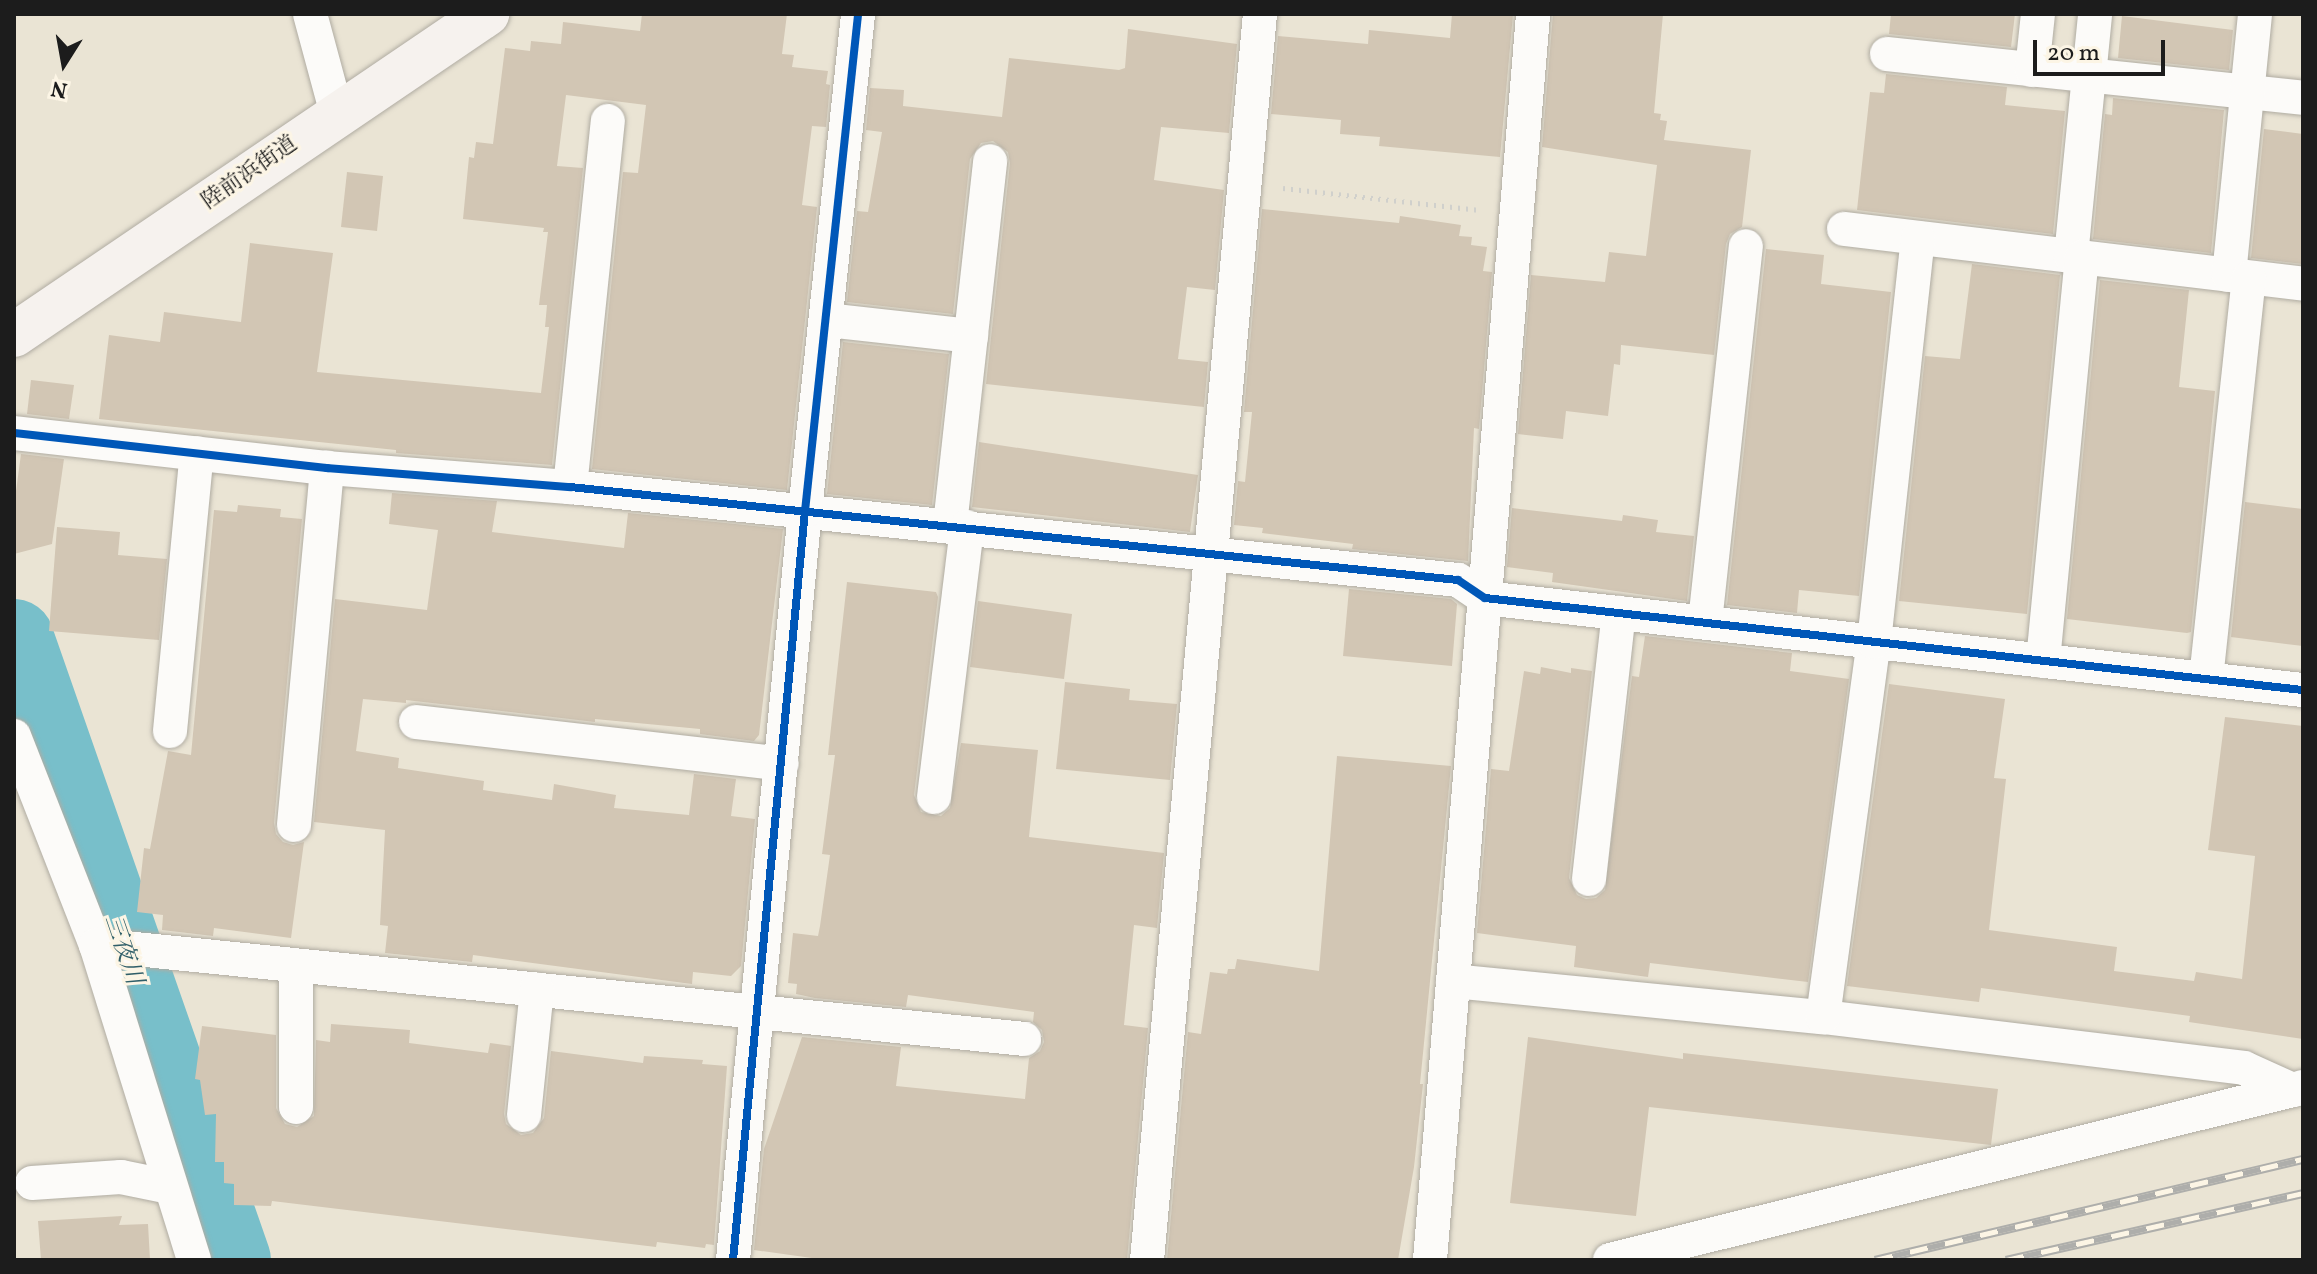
<!DOCTYPE html>
<meta charset="utf-8">
<style>
body{margin:0}
#map{position:relative;width:2317px;height:1274px;overflow:hidden;background:#eae4d4;font-family:Vollkorn,"Noto Serif JP",serif}
div>[style]{position:absolute}
[style*='--x']{left:calc(var(--x)*1px);top:calc(var(--y)*1px);width:calc(var(--w)*1px);rotate:calc(var(--a)*1deg)}
.river>*{height:80px;margin:-40px;padding:0 40px;transform-origin:40px;border-radius:40px;background:#78bfca}
.building>*{inset:0;background:#d2c6b4}
.path>*{height:5px;margin-top:-2.5px;transform-origin:0;background:repeating-linear-gradient(90deg,#d0d0cc 0 2px,transparent 0 8px)}
.roads{filter:drop-shadow(0 0 2px #b0aca2) drop-shadow(0 0 2px #b0aca2)}
.street>*{height:34px;margin:-17px;padding:0 17px;transform-origin:17px;border-radius:17px;background:#fcfbf9}
.secondary>*{height:44px;margin:-22px;padding:0 22px;transform-origin:22px;border-radius:22px;background:#f6f2ee}
.rail>*{height:9px;margin-top:-4.5px;transform-origin:0;background:repeating-linear-gradient(90deg,#fcf5e5 0 18px,#aeaeab 0 36px);box-sizing:border-box;border-block:2px solid #aeaeab}
.cycleway>*{height:8px;margin:-4px;padding:0 4px;transform-origin:4px;border-radius:4px;background:#0057b8}
span{translate:-50% -50%;white-space:nowrap;text-align:center;line-height:1.15;-webkit-text-stroke:6px #fcf5e5;paint-order:stroke}
.street-label{font-size:22px;color:#1c1c1c}
.water-label{font-size:24px;color:#2f5e68;font-style:italic}
.frame{position:absolute;inset:0;border:16px solid #1c1c1c;pointer-events:none}
.north{position:absolute;left:24px;top:24px;width:80px;height:80px;-webkit-text-stroke:6px #fcf5e5;paint-order:stroke;rotate:191deg;font-size:22px;font-weight:700;line-height:32px;text-align:center;color:#1c1c1c}
.north::after{content:'';display:block;margin:auto;width:28px;height:36px;background:#1c1c1c;clip-path:polygon(50% 0,100% 100%,50% 72%,0 100%)}
.scale{position:absolute;left:2033px;top:40px;width:132px;height:36px;box-sizing:border-box;border:4px solid #1c1c1c;border-top:0;padding-left:10px;font-size:24px;line-height:28px;white-space:nowrap;color:#1c1c1c;-webkit-text-stroke:6px #fcf5e5;paint-order:stroke}
</style>
<div id="map">
<div class="river">
<div style="--x:14;--y:639;--w:658;--a:70.74"></div>
</div>
<div class="building">
<div style="clip-path:polygon(642px 14px,787px 14px,782px 54px,794px 55px,792px 67px,828px 71px,826px 84px,830px 85px,826px 127px,812px 126px,802px 205px,817px 207px,787px 490px,592px 469px,623px 172px,638px 173px,646px 105px,566px 95px,557px 166px,583px 168px,552px 465px,396px 453px,396px 450px,99px 419px,109px 335px,160px 342px,164px 312px,241px 322px,250px 243px,333px 253px,317px 372px,541px 393px,549px 327px,545px 327px,547px 305px,539px 305px,548px 232px,543px 232px,544px 228px,463px 219px,469px 157px,474px 158px,476px 142px,493px 144px,505px 48px,530px 51px,531px 41px,561px 44px,563px 22px,640px 31px)"></div>
<div style="clip-path:polygon(1452px 14px,1513px 14px,1500px 157px,1379px 146px,1380px 137px,1340px 134px,1341px 120px,1271px 114px,1278px 36px,1368px 44px,1369px 30px,1450px 38px)"></div>
<div style="clip-path:polygon(1553px 14px,1663px 14px,1654px 113px,1661px 114px,1660px 120px,1667px 121px,1664px 140px,1751px 150px,1742px 227px,1730px 234px,1726px 244px,1714px 355px,1621px 345px,1620px 365px,1614px 364px,1608px 416px,1566px 411px,1563px 439px,1518px 434px,1531px 275px,1605px 282px,1609px 252px,1646px 256px,1657px 165px,1542px 147px)"></div>
<div style="clip-path:polygon(1891px 14px,2015px 14px,2011px 47px,1889px 34px)"></div>
<div style="clip-path:polygon(2122px 16px,2233px 30px,2229px 70px,2118px 58px)"></div>
<div style="clip-path:polygon(1128px 29px,1237px 44px,1229px 133px,1161px 127px,1154px 180px,1224px 190px,1215px 290px,1187px 287px,1178px 359px,1208px 362px,1204px 407px,986px 384px,1010px 163px,1008px 152px,993px 141px,981px 143px,970px 159px,953px 314px,847px 302px,857px 211px,868px 212px,882px 132px,866px 130px,870px 88px,904px 90px,903px 106px,1002px 117px,1009px 58px,1119px 70px,1125px 68px)"></div>
<div style="clip-path:polygon(1886px 74px,2007px 87px,2005px 105px,2065px 111px,2053px 234px,1857px 210px,1870px 92px,1884px 93px)"></div>
<div style="clip-path:polygon(2113px 98px,2224px 110px,2211px 253px,2093px 239px,2105px 114px,2112px 115px)"></div>
<div style="clip-path:polygon(2264px 129px,2303px 134px,2303px 264px,2251px 258px)"></div>
<div style="clip-path:polygon(347px 172px,383px 176px,377px 231px,341px 227px)"></div>
<div style="clip-path:polygon(1262px 209px,1399px 223px,1400px 216px,1461px 225px,1459px 236px,1472px 237px,1471px 245px,1487px 247px,1483px 271px,1492px 272px,1479px 429px,1474px 428px,1468px 561px,1352px 549px,1353px 544px,1262px 533px,1263px 528px,1234px 525px,1238px 481px,1245px 482px,1252px 412px,1244px 412px)"></div>
<div style="clip-path:polygon(1766px 249px,1824px 255px,1821px 284px,1891px 292px,1859px 596px,1799px 590px,1797px 613px,1727px 605px)"></div>
<div style="clip-path:polygon(1972px 264px,2060px 275px,2027px 614px,1899px 601px,1925px 356px,1960px 359px)"></div>
<div style="clip-path:polygon(2100px 280px,2189px 290px,2179px 387px,2215px 391px,2191px 632px,2187px 633px,2067px 619px)"></div>
<div style="clip-path:polygon(843px 342px,949px 354px,932px 505px,827px 494px)"></div>
<div style="clip-path:polygon(31px 380px,74px 385px,69px 419px,27px 414px)"></div>
<div style="clip-path:polygon(979px 442px,1198px 475px,1190px 532px,972px 507px)"></div>
<div style="clip-path:polygon(21px 454px,64px 459px,52px 544px,14px 554px,14px 506px)"></div>
<div style="clip-path:polygon(392px 493px,497px 501px,492px 532px,624px 548px,628px 513px,783px 529px,759px 735px,754px 741px,700px 734px,700px 729px,595px 719px,595px 722px,406px 700px,406px 703px,363px 699px,356px 751px,399px 758px,398px 768px,484px 781px,483px 790px,552px 800px,554px 784px,616px 795px,614px 808px,689px 815px,694px 774px,736px 779px,731px 816px,755px 819px,741px 966px,731px 976px,693px 972px,692px 984px,473px 955px,472px 962px,385px 953px,388px 926px,380px 925px,385px 830px,314px 822px,335px 599px,427px 610px,438px 530px,389px 524px)"></div>
<div style="clip-path:polygon(2245px 502px,2303px 509px,2303px 646px,2231px 637px)"></div>
<div style="clip-path:polygon(238px 505px,281px 509px,280px 517px,302px 519px,274px 823px,276px 834px,283px 842px,293px 845px,304px 842px,291px 938px,214px 928px,213px 936px,162px 930px,163px 915px,137px 912px,144px 848px,150px 849px,168px 751px,191px 755px,214px 510px,237px 512px)"></div>
<div style="clip-path:polygon(1512px 508px,1622px 521px,1623px 515px,1658px 520px,1656px 532px,1694px 536px,1687px 601px,1552px 582px,1553px 573px,1507px 567px)"></div>
<div style="clip-path:polygon(57px 527px,120px 532px,118px 555px,167px 559px,159px 640px,49px 631px)"></div>
<div style="clip-path:polygon(847px 582px,936px 592px,938px 597px,914px 795px,921px 812px,941px 816px,950px 808px,961px 743px,1038px 750px,1029px 837px,1164px 853px,1157px 928px,1134px 925px,1124px 1025px,1148px 1028px,1127px 1260px,826px 1260px,754px 1250px,764px 1149px,802px 1037px,901px 1047px,896px 1086px,1025px 1099px,1029px 1058px,1040px 1051px,1044px 1042px,1042px 1030px,1033px 1022px,1034px 1012px,908px 995px,906px 1007px,815px 998px,796px 994px,797px 984px,788px 983px,793px 933px,818px 936px,820px 926px,830px 855px,822px 854px,835px 755px,828px 755px)"></div>
<div style="clip-path:polygon(1349px 589px,1451px 599px,1457px 604px,1452px 666px,1343px 656px)"></div>
<div style="clip-path:polygon(978px 601px,1072px 614px,1064px 679px,970px 667px)"></div>
<div style="clip-path:polygon(1645px 636px,1792px 653px,1790px 671px,1849px 679px,1808px 982px,1650px 963px,1648px 977px,1574px 967px,1576px 946px,1477px 933px,1491px 769px,1509px 771px,1524px 671px,1540px 674px,1541px 667px,1571px 673px,1571px 668px,1592px 671px,1569px 878px,1577px 895px,1586px 899px,1596px 898px,1605px 890px,1632px 676px,1639px 677px)"></div>
<div style="clip-path:polygon(1065px 682px,1130px 689px,1129px 700px,1177px 704px,1170px 780px,1056px 769px)"></div>
<div style="clip-path:polygon(1889px 684px,2005px 699px,1994px 778px,2006px 779px,1989px 930px,2117px 947px,2114px 971px,2194px 981px,2196px 972px,2242px 979px,2255px 856px,2208px 850px,2225px 717px,2303px 726px,2303px 1039px,2189px 1022px,2190px 1016px,1981px 988px,1979px 1002px,1847px 986px)"></div>
<div style="clip-path:polygon(1337px 756px,1451px 766px,1420px 1084px,1423px 1084px,1414px 1167px,1398px 1260px,1167px 1260px,1188px 1032px,1201px 1034px,1210px 972px,1227px 974px,1228px 969px,1235px 969px,1237px 959px,1319px 971px)"></div>
<div style="clip-path:polygon(331px 1024px,410px 1030px,409px 1043px,488px 1053px,490px 1043px,511px 1046px,504px 1114px,506px 1124px,521px 1135px,533px 1133px,544px 1118px,551px 1051px,643px 1063px,644px 1056px,703px 1060px,702px 1064px,727px 1066px,714px 1245px,706px 1244px,705px 1248px,657px 1242px,656px 1247px,272px 1201px,271px 1206px,234px 1205px,234px 1184px,224px 1183px,224px 1162px,215px 1162px,216px 1114px,205px 1115px,200px 1080px,195px 1079px,202px 1026px,276px 1035px,276px 1108px,285px 1124px,297px 1127px,314px 1116px,316px 1040px,330px 1042px)"></div>
<div style="clip-path:polygon(1528px 1037px,1683px 1059px,1683px 1053px,1998px 1089px,1991px 1145px,1649px 1107px,1636px 1216px,1510px 1203px)"></div>
<div style="clip-path:polygon(122px 1216px,119px 1225px,148px 1224px,150px 1260px,41px 1260px,38px 1221px)"></div>
</div>
<div class="path">
<div style="--x:1283;--y:188;--w:198;--a:6.4"></div>
</div>
<div class="roads">
<div class="street">
<div style="--x:310;--y:14;--w:104;--a:74.9"></div>
<div style="--x:1887;--y:54;--w:418;--a:6"></div>
<div style="--x:2032;--y:70;--w:56;--a:-83.9"></div>
<div style="--x:1844;--y:229;--w:462;--a:6.8"></div>
<div style="--x:2071;--y:256;--w:243;--a:-84.3"></div>
<div style="--x:2229;--y:275;--w:262;--a:-84.3"></div>
<div style="--x:827;--y:320;--w:145;--a:6.3"></div>
<div style="--x:14;--y:433;--w:315;--a:6.4"></div>
<div style="--x:327;--y:468;--w:244;--a:4.5"></div>
<div style="--x:570;--y:487;--w:893;--a:5.98"></div>
<div style="--x:1458;--y:580;--w:32;--a:34"></div>
<div style="--x:1485;--y:598;--w:823;--a:6.42"></div>
<div style="--x:570;--y:487;--w:368;--a:-84.1"></div>
<div style="--x:950;--y:525;--w:366;--a:-83.7"></div>
<div style="--x:1705;--y:622;--w:378;--a:-83.8"></div>
<div style="--x:2043;--y:661;--w:406;--a:-84.5"></div>
<div style="--x:2206;--y:679;--w:403;--a:-83.9"></div>
<div style="--x:416;--y:722;--w:368;--a:6.5"></div>
<div style="--x:170;--y:731;--w:279;--a:-84.5"></div>
<div style="--x:14;--y:736;--w:225;--a:68.6"></div>
<div style="--x:96;--y:945;--w:330;--a:72.7"></div>
<div style="--x:934;--y:797;--w:272;--a:-83"></div>
<div style="--x:294;--y:825;--w:359;--a:-84.7"></div>
<div style="--x:1589;--y:879;--w:268;--a:-83.6"></div>
<div style="--x:96;--y:945;--w:933;--a:5.78"></div>
<div style="--x:296;--y:966;--w:141;--a:90"></div>
<div style="--x:1453;--y:981;--w:372;--a:5.6"></div>
<div style="--x:1823;--y:1017;--w:424;--a:6.9"></div>
<div style="--x:2244;--y:1068;--w:54;--a:24.2"></div>
<div style="--x:2293;--y:1090;--w:10;--a:-17"></div>
<div style="--x:1823;--y:1017;--w:378;--a:-82.3"></div>
<div style="--x:1874;--y:642;--w:406;--a:-83.8"></div>
<div style="--x:524;--y:1115;--w:126;--a:-84.1"></div>
<div style="--x:32;--y:1183;--w:89;--a:-3.9"></div>
<div style="--x:121;--y:1177;--w:50;--a:11.5"></div>
<div style="--x:733;--y:1260;--w:752;--a:-84.51"></div>
<div style="--x:805;--y:511;--w:500;--a:-83.9"></div>
<div style="--x:1147;--y:1260;--w:1251;--a:-84.82"></div>
<div style="--x:1430;--y:1260;--w:1250;--a:-85.27"></div>
<div style="--x:1610;--y:1260;--w:704;--a:-13.98"></div>
</div>
<div class="secondary">
<div style="--x:14;--y:335;--w:572;--a:-34.16"></div>
</div>
</div>
<div class="rail">
<div style="--x:1875;--y:1260;--w:440;--a:-13.3"></div>
<div style="--x:2006;--y:1260;--w:304;--a:-12.7"></div>
</div>
<div class="cycleway">
<div style="--x:14;--y:433;--w:315;--a:6.4"></div>
<div style="--x:327;--y:468;--w:244;--a:4.5"></div>
<div style="--x:570;--y:487;--w:893;--a:5.98"></div>
<div style="--x:1458;--y:580;--w:32;--a:34"></div>
<div style="--x:1485;--y:598;--w:823;--a:6.42"></div>
<div style="--x:733;--y:1260;--w:752;--a:-84.51"></div>
<div style="--x:805;--y:511;--w:500;--a:-83.9"></div>
</div>
<div class="street-label">
<span style="left:250px;top:173px;rotate:-35deg">陸前浜街道</span>
</div>
<div class="water-label">
<span style="left:122px;top:950px;rotate:71deg">三夜川</span>
</div>
<div class="frame"></div>
<div class="north">N</div>
<div class="scale">20 m</div>
</div>
